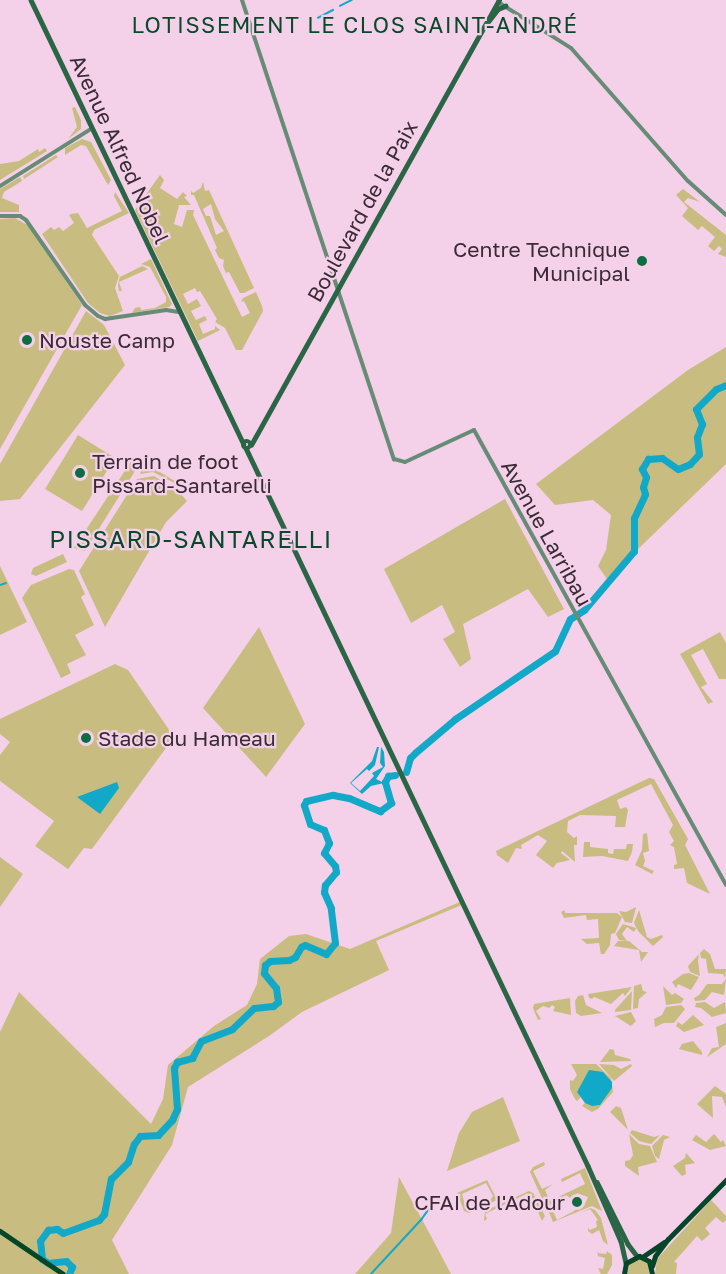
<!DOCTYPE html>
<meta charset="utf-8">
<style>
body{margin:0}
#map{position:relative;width:726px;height:1274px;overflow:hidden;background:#f4d0e9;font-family:"Golos Text",sans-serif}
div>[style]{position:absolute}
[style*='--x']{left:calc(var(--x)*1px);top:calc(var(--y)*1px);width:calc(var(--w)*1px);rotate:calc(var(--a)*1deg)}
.green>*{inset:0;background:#c9bc81}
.water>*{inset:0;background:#12a9c8}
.pier>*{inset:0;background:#f4d0e9}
.stream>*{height:1.5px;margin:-0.75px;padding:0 0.75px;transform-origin:0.75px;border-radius:0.75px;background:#12a9c8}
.river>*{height:7px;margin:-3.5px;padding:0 3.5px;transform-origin:3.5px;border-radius:3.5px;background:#12a9c8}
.tertiary>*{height:4px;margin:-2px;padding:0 2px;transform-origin:2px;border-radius:2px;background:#678c75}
.secondary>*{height:4.5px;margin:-2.25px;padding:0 2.25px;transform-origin:2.25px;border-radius:2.25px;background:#2a6545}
.secondary>.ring{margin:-2.25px;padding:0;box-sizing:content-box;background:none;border:4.5px solid #2a6545;border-radius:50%}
.primary>*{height:5px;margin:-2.5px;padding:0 2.5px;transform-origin:2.5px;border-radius:2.5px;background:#034628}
.dots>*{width:16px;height:16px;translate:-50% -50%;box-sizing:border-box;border:3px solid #f4d0e9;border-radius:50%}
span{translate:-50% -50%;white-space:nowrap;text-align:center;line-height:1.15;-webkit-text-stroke:4.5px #f4d0e9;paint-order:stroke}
.street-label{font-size:21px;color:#392b35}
.poi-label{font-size:21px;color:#392b35}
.right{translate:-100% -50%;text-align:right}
.left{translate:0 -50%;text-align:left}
.neighbourhood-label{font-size:22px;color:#09492b;letter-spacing:1.5px}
.quarter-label{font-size:24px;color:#09492b;letter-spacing:1.5px}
</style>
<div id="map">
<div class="green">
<div style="clip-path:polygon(75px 107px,81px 120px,81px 129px,68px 139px,77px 127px,72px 108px)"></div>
<div style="clip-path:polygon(82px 139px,91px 142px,111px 180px,108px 185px,86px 146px,81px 145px,65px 155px,65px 148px)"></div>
<div style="clip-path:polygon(45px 148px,47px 151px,0 180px,0 164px,19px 161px,38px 149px,39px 152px)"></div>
<div style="clip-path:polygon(56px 155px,58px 157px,24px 179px,23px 176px)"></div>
<div style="clip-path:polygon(160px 175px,164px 180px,160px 188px,177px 199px,183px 192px,187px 196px,184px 197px,191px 205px,179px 205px,174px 224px,182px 227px,187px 210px,194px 210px,193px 215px,242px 317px,250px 313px,244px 301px,241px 302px,243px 298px,256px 292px,262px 306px,263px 311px,242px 350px,236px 350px,225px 328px,215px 322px,217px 319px,200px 291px,197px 292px,195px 288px,183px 294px,188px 304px,197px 299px,201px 306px,191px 311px,196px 320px,205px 316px,207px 320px,199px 324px,203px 334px,215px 329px,215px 326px,220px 330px,198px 341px,135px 210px)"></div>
<div style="clip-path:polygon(20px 177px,22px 181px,4px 192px,2px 198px,19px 205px,19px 212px,0 212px,0 189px)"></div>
<div style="clip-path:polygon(evenodd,203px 182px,205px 191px,209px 190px,254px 288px,244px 293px,240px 293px,229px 272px,226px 273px,223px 266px,224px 260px,219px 258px,215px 250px,217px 248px,194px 195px,191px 195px,191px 191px,193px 193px,201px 188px,203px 182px,211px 204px,215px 219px,224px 231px,216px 235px,210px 216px,206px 216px,203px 209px,211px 204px)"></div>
<div style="clip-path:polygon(683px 189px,700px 202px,688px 198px,684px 202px,726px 235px,726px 257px,718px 254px,722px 249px,719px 246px,714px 251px,708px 246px,715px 237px,702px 226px,698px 230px,682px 216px,688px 208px,676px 195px)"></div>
<div style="clip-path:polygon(115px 192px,129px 213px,94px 230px,92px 235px,119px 276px,115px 288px,123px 311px,110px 316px,100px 313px,88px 303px,42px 234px,51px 227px,54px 230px,59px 227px,63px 231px,74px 223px,69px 215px,71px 214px,78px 213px,87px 228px,122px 211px,114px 196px)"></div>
<div style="clip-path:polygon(15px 218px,29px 226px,82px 305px,0 449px,0 219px)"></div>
<div style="clip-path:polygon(151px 259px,172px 304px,169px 307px,132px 313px,135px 308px,140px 307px,141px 310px,155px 308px,166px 302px,166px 297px,150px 267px,141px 264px)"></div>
<div style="clip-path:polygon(142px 266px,148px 269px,119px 282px,122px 291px,119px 291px,118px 285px,119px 280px,120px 277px)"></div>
<div style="clip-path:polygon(86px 311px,104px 325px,125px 365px,20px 499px,0 501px,0 464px)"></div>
<div style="clip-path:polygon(726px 347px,726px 464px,607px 579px,598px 566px,606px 550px,611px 515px,593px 500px,555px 505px,536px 484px,688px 370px)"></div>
<div style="clip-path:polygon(78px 435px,115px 458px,82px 511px,45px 489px)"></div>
<div style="clip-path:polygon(132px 460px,140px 463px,85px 551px,74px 548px)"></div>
<div style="clip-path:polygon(148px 465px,183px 486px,184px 488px,153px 472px,140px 474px,143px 466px)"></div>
<div style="clip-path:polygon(154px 476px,179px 492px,187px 501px,166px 522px,105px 627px,79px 571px,137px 479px)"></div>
<div style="clip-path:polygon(505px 499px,564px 609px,548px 617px,528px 589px,463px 624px,471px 659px,460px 667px,443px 639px,455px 632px,442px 605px,411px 623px,384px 569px)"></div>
<div style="clip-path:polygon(63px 554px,67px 562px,36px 576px,31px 574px,33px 568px)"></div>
<div style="clip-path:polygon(0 566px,27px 622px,0 635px)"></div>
<div style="clip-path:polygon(69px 569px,74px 570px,85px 594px,81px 597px,94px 625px,75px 635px,86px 655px,67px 664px,71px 673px,61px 678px,22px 598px,31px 585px)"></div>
<div style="clip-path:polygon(259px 627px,305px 724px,266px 777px,203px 708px)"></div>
<div style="clip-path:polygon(720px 632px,726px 643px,726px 679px,719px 679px,703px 649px,691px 655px,707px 684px,701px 687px,713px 702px,708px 704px,680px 654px)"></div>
<div style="clip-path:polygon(115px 664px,128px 670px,174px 737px,92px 849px,84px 848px,68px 869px,35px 846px,54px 821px,0 781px,0 755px,10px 742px,0 734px,0 719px)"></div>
<div style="clip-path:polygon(649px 778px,654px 779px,688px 839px,685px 845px,710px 894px,687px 883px,684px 868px,674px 869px,674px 865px,677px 864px,674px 847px,670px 845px,674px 841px,669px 832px,673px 825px,651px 784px,617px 800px,620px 809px,626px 807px,628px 810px,625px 827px,615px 827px,616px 816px,580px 815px,568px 821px,567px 832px,574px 838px,577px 836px,577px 845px,574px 845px,575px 862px,562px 851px,561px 853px,570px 860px,557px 863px,553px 868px,536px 855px,547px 841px,538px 835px,521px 845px,522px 849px,516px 848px,508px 863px,497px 855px,496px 851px)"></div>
<div style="clip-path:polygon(647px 833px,649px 851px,643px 853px,645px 861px,643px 866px,654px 871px,652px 874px,635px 865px,642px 850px,643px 834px)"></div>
<div style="clip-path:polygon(584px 842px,590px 842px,590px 847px,608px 849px,608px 853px,613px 854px,614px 849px,626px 849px,627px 844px,633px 844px,632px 852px,628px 861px,602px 856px,583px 857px)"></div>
<div style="clip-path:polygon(0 857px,23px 874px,0 907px)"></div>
<div style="clip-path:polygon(462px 901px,464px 904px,376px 941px,389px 970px,302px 1012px,269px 1036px,188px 1087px,172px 1145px,112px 1240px,129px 1274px,0 1274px,0 1032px,19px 992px,151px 1124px,163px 1099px,168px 1065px,214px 1026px,247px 1005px,257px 984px,260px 959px,289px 936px,306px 934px,350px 949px)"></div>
<div style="clip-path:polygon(636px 907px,632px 923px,625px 922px,619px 911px,626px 912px)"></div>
<div style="clip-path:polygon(565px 910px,565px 913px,617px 913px,622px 917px,615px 933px,611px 934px,610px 945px,604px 954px,601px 954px,599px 943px,587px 944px,581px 939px,599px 938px,598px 919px,587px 920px,586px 915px,564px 918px,561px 912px)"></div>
<div style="clip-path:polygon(639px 910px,647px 937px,651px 939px,662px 935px,663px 937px,653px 946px,638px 931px,634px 923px)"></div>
<div style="clip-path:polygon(623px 924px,636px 928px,634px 932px,627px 927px,622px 934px,627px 941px,619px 940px,616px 934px)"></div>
<div style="clip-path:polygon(618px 941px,629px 941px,642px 952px,648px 952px,641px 962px,639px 950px,614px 946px)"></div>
<div style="clip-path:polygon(704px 949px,710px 954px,715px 969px,726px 969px,725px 978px,723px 974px,708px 973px,706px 959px,701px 958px,700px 953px)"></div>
<div style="clip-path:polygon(699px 954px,698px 961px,700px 976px,690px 972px,688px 966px)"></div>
<div style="clip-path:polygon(689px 973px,699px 977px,691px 990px,678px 984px,676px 988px,672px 982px,683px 974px)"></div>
<div style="clip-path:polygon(726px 979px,724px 995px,712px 992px,705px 1000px,695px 1001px,694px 998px,699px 995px,707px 984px,722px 984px)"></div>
<div style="clip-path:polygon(641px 984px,643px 991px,647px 992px,639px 999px,638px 1008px,633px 1009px,634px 986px)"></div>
<div style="clip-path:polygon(663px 986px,672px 995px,675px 993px,684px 999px,681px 1003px,666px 1005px)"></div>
<div style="clip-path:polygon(632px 987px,625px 996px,623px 993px,611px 1004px,594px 997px,592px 999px,589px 998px,588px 994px)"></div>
<div style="clip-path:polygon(632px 991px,631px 1010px,615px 1012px,615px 1010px)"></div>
<div style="clip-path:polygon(583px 995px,586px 1005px,602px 1013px,581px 1016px,576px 1013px,575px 1001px,578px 996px)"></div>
<div style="clip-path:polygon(570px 998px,571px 1015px,553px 1011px,555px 1007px,552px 1005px,549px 1008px,543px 1006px,536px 1011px,541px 1019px,538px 1020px,533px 1008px,534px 1004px)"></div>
<div style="clip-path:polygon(705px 1002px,714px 1008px,725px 1002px,726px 1013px,712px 1017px,701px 1008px,695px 1007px,696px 1003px)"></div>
<div style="clip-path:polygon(681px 1005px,685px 1009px,674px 1023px,664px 1023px,655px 1027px,654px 1019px,662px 1015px,666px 1007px)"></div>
<div style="clip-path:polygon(631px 1012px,636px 1021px,631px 1026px,615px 1016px)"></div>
<div style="clip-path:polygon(693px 1015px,704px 1025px,684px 1032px,676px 1026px,678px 1022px,682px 1025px)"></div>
<div style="clip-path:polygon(726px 1023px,726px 1044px,707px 1057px,712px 1048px,719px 1047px,716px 1027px)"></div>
<div style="clip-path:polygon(693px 1041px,702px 1052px,702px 1055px,679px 1049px,682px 1044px)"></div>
<div style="clip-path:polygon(610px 1049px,614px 1050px,615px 1055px,630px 1059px,631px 1061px,600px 1062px)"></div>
<div style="clip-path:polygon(571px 1064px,596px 1064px,611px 1078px,613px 1092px,598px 1109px,592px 1112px,582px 1106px,585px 1103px,581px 1088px,577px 1091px,581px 1097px,577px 1101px,575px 1099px,570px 1089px,570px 1080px,573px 1081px,577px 1075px)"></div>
<div style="clip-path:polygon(599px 1064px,614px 1065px,621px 1069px,631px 1064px,632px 1066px,614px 1081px)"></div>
<div style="clip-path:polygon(715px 1086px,726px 1094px,726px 1107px,722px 1097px,712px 1096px,713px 1118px,697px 1104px)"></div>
<div style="clip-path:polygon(503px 1097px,520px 1141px,447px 1171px,459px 1133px,472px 1112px)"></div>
<div style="clip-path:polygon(616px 1106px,621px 1108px,628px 1130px,610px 1112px)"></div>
<div style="clip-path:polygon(632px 1130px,654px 1137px,660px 1135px,651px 1144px,639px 1141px,630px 1133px)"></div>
<div style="clip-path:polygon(629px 1134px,639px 1144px,650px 1146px,657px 1162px,638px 1167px,639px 1176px,625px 1166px,625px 1161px,630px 1160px,633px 1155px)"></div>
<div style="clip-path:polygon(714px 1134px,721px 1142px,723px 1140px,726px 1146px,710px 1150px,692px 1140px,696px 1135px,706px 1142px)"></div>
<div style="clip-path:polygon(663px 1135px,670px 1137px,664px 1140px,659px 1159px,655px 1156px,652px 1146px)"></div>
<div style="clip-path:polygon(686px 1153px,695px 1163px,685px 1165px,686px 1174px,682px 1176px,673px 1166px,685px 1158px)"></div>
<div style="clip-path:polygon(544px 1162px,545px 1165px,533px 1171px,542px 1189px,553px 1184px,545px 1190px,550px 1201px,585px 1184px,580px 1173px,562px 1182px,561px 1179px,585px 1168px,602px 1211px,592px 1206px,553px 1222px,548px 1210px,552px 1209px,557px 1220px,574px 1211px,577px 1208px,575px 1203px,584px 1206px,588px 1197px,577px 1193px,573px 1200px,566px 1195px,546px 1207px,530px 1172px,533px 1167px)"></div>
<div style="clip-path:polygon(399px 1177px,432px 1238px,451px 1274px,355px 1274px,391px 1233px)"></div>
<div style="clip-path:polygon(487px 1180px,497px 1200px,487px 1205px,493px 1196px,486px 1183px,462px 1194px,466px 1209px,481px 1204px,482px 1207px,469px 1213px,464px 1211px,457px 1193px)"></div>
<div style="clip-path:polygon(529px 1191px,533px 1193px,545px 1216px,542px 1221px,531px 1196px,526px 1194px,485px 1214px,487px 1219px,484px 1221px,485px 1211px)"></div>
<div style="clip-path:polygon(711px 1200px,726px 1216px,726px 1220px,723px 1223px,716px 1217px,705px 1228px,710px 1234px,702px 1241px,697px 1236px,674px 1262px,677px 1263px,676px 1274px,655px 1274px,657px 1259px)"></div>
<div style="clip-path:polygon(590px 1208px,595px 1210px,601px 1218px,608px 1245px,603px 1241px,599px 1230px,592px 1234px,588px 1231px,588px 1228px,590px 1230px,597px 1227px,596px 1221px,598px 1220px,590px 1209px,581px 1213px)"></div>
<div style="clip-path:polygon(597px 1250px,598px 1253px,606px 1254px,607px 1251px,612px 1255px,612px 1265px,607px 1274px,601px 1274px,598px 1268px,603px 1269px,605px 1258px,598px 1256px)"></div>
<div style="clip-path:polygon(640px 1259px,648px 1264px,649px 1274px,627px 1274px,630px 1262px)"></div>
</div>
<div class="water">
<div style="clip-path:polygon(377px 747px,381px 747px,384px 752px,385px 766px,376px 779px,384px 783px,371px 786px,362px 794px,350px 783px,372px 761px)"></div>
<div style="clip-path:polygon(117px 782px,119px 788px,100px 814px,77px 797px)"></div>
<div style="clip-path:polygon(589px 1070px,603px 1072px,612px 1082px,612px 1088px,600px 1105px,592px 1106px,585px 1103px,577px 1092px)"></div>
</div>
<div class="pier">
<div style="clip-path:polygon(379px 747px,381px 747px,380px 763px,383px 767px,372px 773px,374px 776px,360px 791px,351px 783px,367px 769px,369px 771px,375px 765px)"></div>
</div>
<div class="stream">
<div style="--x:340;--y:6;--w:13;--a:-27"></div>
<div style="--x:318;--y:18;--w:17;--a:-28"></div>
<div style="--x:0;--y:585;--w:6;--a:-18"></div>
<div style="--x:371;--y:1274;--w:74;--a:-47.2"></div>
<div style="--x:421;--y:1220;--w:26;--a:-54"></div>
</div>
<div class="river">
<div style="--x:406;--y:772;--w:15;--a:-74"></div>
<div style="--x:410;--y:758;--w:8;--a:-45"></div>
<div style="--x:416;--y:752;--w:51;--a:-40.2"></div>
<div style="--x:455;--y:719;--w:121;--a:-34.2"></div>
<div style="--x:555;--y:651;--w:35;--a:-65"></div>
<div style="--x:570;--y:619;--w:17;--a:-33"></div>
<div style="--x:584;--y:610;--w:77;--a:-49.7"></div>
<div style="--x:634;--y:551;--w:33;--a:-90"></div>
<div style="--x:634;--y:518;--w:26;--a:-65"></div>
<div style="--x:645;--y:494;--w:7;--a:-106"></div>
<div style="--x:643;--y:487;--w:10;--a:-73"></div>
<div style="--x:646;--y:477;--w:9;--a:-117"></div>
<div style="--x:642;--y:469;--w:12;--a:-59"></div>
<div style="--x:648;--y:459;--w:14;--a:-4"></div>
<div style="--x:662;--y:458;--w:19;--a:35"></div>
<div style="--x:678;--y:469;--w:13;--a:-23"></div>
<div style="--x:690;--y:464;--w:13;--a:-48"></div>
<div style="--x:699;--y:454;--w:17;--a:-97"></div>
<div style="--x:697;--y:437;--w:14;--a:-69"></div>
<div style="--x:702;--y:424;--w:16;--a:-112"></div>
<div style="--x:696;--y:409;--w:28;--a:-45"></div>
<div style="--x:716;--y:389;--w:11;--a:-22"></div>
<div style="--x:69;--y:1274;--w:8;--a:-67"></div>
<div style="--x:72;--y:1267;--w:8;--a:-135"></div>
<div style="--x:66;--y:1261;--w:18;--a:174"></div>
<div style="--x:48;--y:1263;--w:7;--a:-146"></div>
<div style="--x:42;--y:1259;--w:18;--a:-96"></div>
<div style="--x:40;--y:1241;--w:14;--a:-54"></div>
<div style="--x:48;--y:1230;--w:9;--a:-6"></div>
<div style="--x:57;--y:1229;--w:7;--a:34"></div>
<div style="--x:63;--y:1233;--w:38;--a:-20"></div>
<div style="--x:99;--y:1220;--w:8;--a:-50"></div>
<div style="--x:104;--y:1214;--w:36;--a:-79"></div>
<div style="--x:111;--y:1179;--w:24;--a:-45"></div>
<div style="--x:128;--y:1162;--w:19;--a:-72"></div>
<div style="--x:134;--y:1144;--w:10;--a:-53"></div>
<div style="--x:140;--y:1136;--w:18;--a:-3"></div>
<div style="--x:158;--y:1135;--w:21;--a:-47"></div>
<div style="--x:172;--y:1120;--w:12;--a:-66"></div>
<div style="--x:177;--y:1109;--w:41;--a:-94.2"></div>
<div style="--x:174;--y:1068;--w:7;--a:-63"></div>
<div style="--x:177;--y:1062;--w:16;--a:-15"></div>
<div style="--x:192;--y:1058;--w:19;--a:-62"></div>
<div style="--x:201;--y:1041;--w:33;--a:-21"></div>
<div style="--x:232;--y:1029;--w:30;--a:-44"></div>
<div style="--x:254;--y:1008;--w:19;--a:-6"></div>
<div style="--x:273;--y:1006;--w:6;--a:-39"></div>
<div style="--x:278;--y:1002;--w:14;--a:-98"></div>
<div style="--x:276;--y:988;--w:19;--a:-129"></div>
<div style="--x:264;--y:973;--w:8;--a:-83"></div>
<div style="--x:265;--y:965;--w:6;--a:-39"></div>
<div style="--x:270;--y:961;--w:19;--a:-3"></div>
<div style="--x:289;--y:960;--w:7;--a:-27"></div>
<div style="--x:295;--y:957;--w:12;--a:-59"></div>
<div style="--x:301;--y:947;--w:4;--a:-27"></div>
<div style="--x:305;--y:945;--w:23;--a:23"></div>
<div style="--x:326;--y:954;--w:14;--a:-51"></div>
<div style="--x:335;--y:943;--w:35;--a:-97"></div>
<div style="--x:331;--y:908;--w:17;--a:-114"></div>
<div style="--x:324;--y:892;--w:7;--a:-82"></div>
<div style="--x:325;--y:885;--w:17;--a:-50"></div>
<div style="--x:336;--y:872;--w:6;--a:-99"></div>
<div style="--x:335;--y:866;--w:17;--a:-130"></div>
<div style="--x:324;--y:853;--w:11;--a:-63"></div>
<div style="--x:329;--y:843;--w:14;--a:-111"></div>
<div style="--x:324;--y:830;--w:15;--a:-157"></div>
<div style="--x:310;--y:824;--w:20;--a:-108"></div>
<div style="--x:304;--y:805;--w:4;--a:-63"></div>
<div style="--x:306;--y:801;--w:28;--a:-13"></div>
<div style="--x:333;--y:795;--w:16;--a:11"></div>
<div style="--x:349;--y:798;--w:34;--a:23"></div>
<div style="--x:380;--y:811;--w:14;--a:-36"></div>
<div style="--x:391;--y:803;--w:22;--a:-106"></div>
<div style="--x:385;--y:782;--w:7;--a:-63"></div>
<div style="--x:388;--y:776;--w:7;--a:-8"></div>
</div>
<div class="tertiary">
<div style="--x:242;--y:0;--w:484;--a:71.7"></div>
<div style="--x:394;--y:459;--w:11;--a:15"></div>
<div style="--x:405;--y:462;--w:76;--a:-24.9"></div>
<div style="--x:474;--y:430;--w:520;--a:61.02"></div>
<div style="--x:498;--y:2;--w:86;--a:32.2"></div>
<div style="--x:571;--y:48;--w:177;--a:48.7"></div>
<div style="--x:688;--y:181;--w:51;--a:41.8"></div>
<div style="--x:0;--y:186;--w:107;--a:-32.1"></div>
<div style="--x:0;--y:216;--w:20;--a:0"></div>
<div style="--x:20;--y:216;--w:7;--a:34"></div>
<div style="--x:26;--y:220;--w:103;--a:55.2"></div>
<div style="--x:85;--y:305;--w:17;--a:40"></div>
<div style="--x:98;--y:316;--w:8;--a:23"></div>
<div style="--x:105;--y:319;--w:62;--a:-8.4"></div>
<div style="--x:166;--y:310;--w:13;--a:9"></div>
</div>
<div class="secondary">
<div style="--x:31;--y:0;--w:492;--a:64.4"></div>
<div style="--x:487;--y:23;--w:18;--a:-52"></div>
<div style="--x:498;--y:9;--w:8;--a:-23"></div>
<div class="ring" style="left:243.5px;top:441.5px;width:2.5px;height:2.5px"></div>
<div style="--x:251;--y:445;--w:509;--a:-60.87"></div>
<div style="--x:246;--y:448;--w:795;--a:64.53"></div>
<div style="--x:588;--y:1166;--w:82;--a:66.3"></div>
<div style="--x:621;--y:1241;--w:23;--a:77"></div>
<div style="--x:597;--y:1182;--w:69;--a:63.4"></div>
<div style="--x:628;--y:1244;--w:15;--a:53"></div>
</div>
<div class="primary">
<div style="--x:0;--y:1231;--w:76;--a:34.3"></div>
<div style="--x:642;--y:1257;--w:27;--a:-34"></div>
<div style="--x:652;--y:1266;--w:10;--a:-73"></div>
<div style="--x:655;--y:1256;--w:21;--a:-53"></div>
<div style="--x:668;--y:1239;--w:83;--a:-45.5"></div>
<div style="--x:624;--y:1274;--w:11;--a:-80"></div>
<div style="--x:626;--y:1263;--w:15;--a:-28"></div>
<div style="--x:639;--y:1256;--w:11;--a:27"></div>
<div style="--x:649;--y:1261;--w:13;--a:77"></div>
</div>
<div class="dots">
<div style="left:642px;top:261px;background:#0d6d42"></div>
<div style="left:27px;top:340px;background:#0d6d42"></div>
<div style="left:80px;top:473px;background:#0d6d42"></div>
<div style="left:86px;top:738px;background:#0d6d42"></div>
<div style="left:577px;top:1202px;background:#0d6d42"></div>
</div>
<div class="street-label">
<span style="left:120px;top:149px;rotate:65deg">Avenue Alfred Nobel</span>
<span style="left:362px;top:211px;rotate:-61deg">Boulevard de la Paix</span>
<span style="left:547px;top:533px;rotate:61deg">Avenue Larribau</span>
</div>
<div class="poi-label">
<span class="right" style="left:630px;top:261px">Centre Technique<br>Municipal</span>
<span class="left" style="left:39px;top:340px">Nouste Camp</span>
<span class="left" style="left:92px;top:473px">Terrain de foot<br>Pissard-Santarelli</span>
<span class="left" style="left:98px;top:738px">Stade du Hameau</span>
<span class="right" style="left:565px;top:1202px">CFAI de l'Adour</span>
</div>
<div class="neighbourhood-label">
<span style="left:355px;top:25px">LOTISSEMENT LE CLOS SAINT-ANDRÉ</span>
</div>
<div class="quarter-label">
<span style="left:191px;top:539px">PISSARD-SANTARELLI</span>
</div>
</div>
